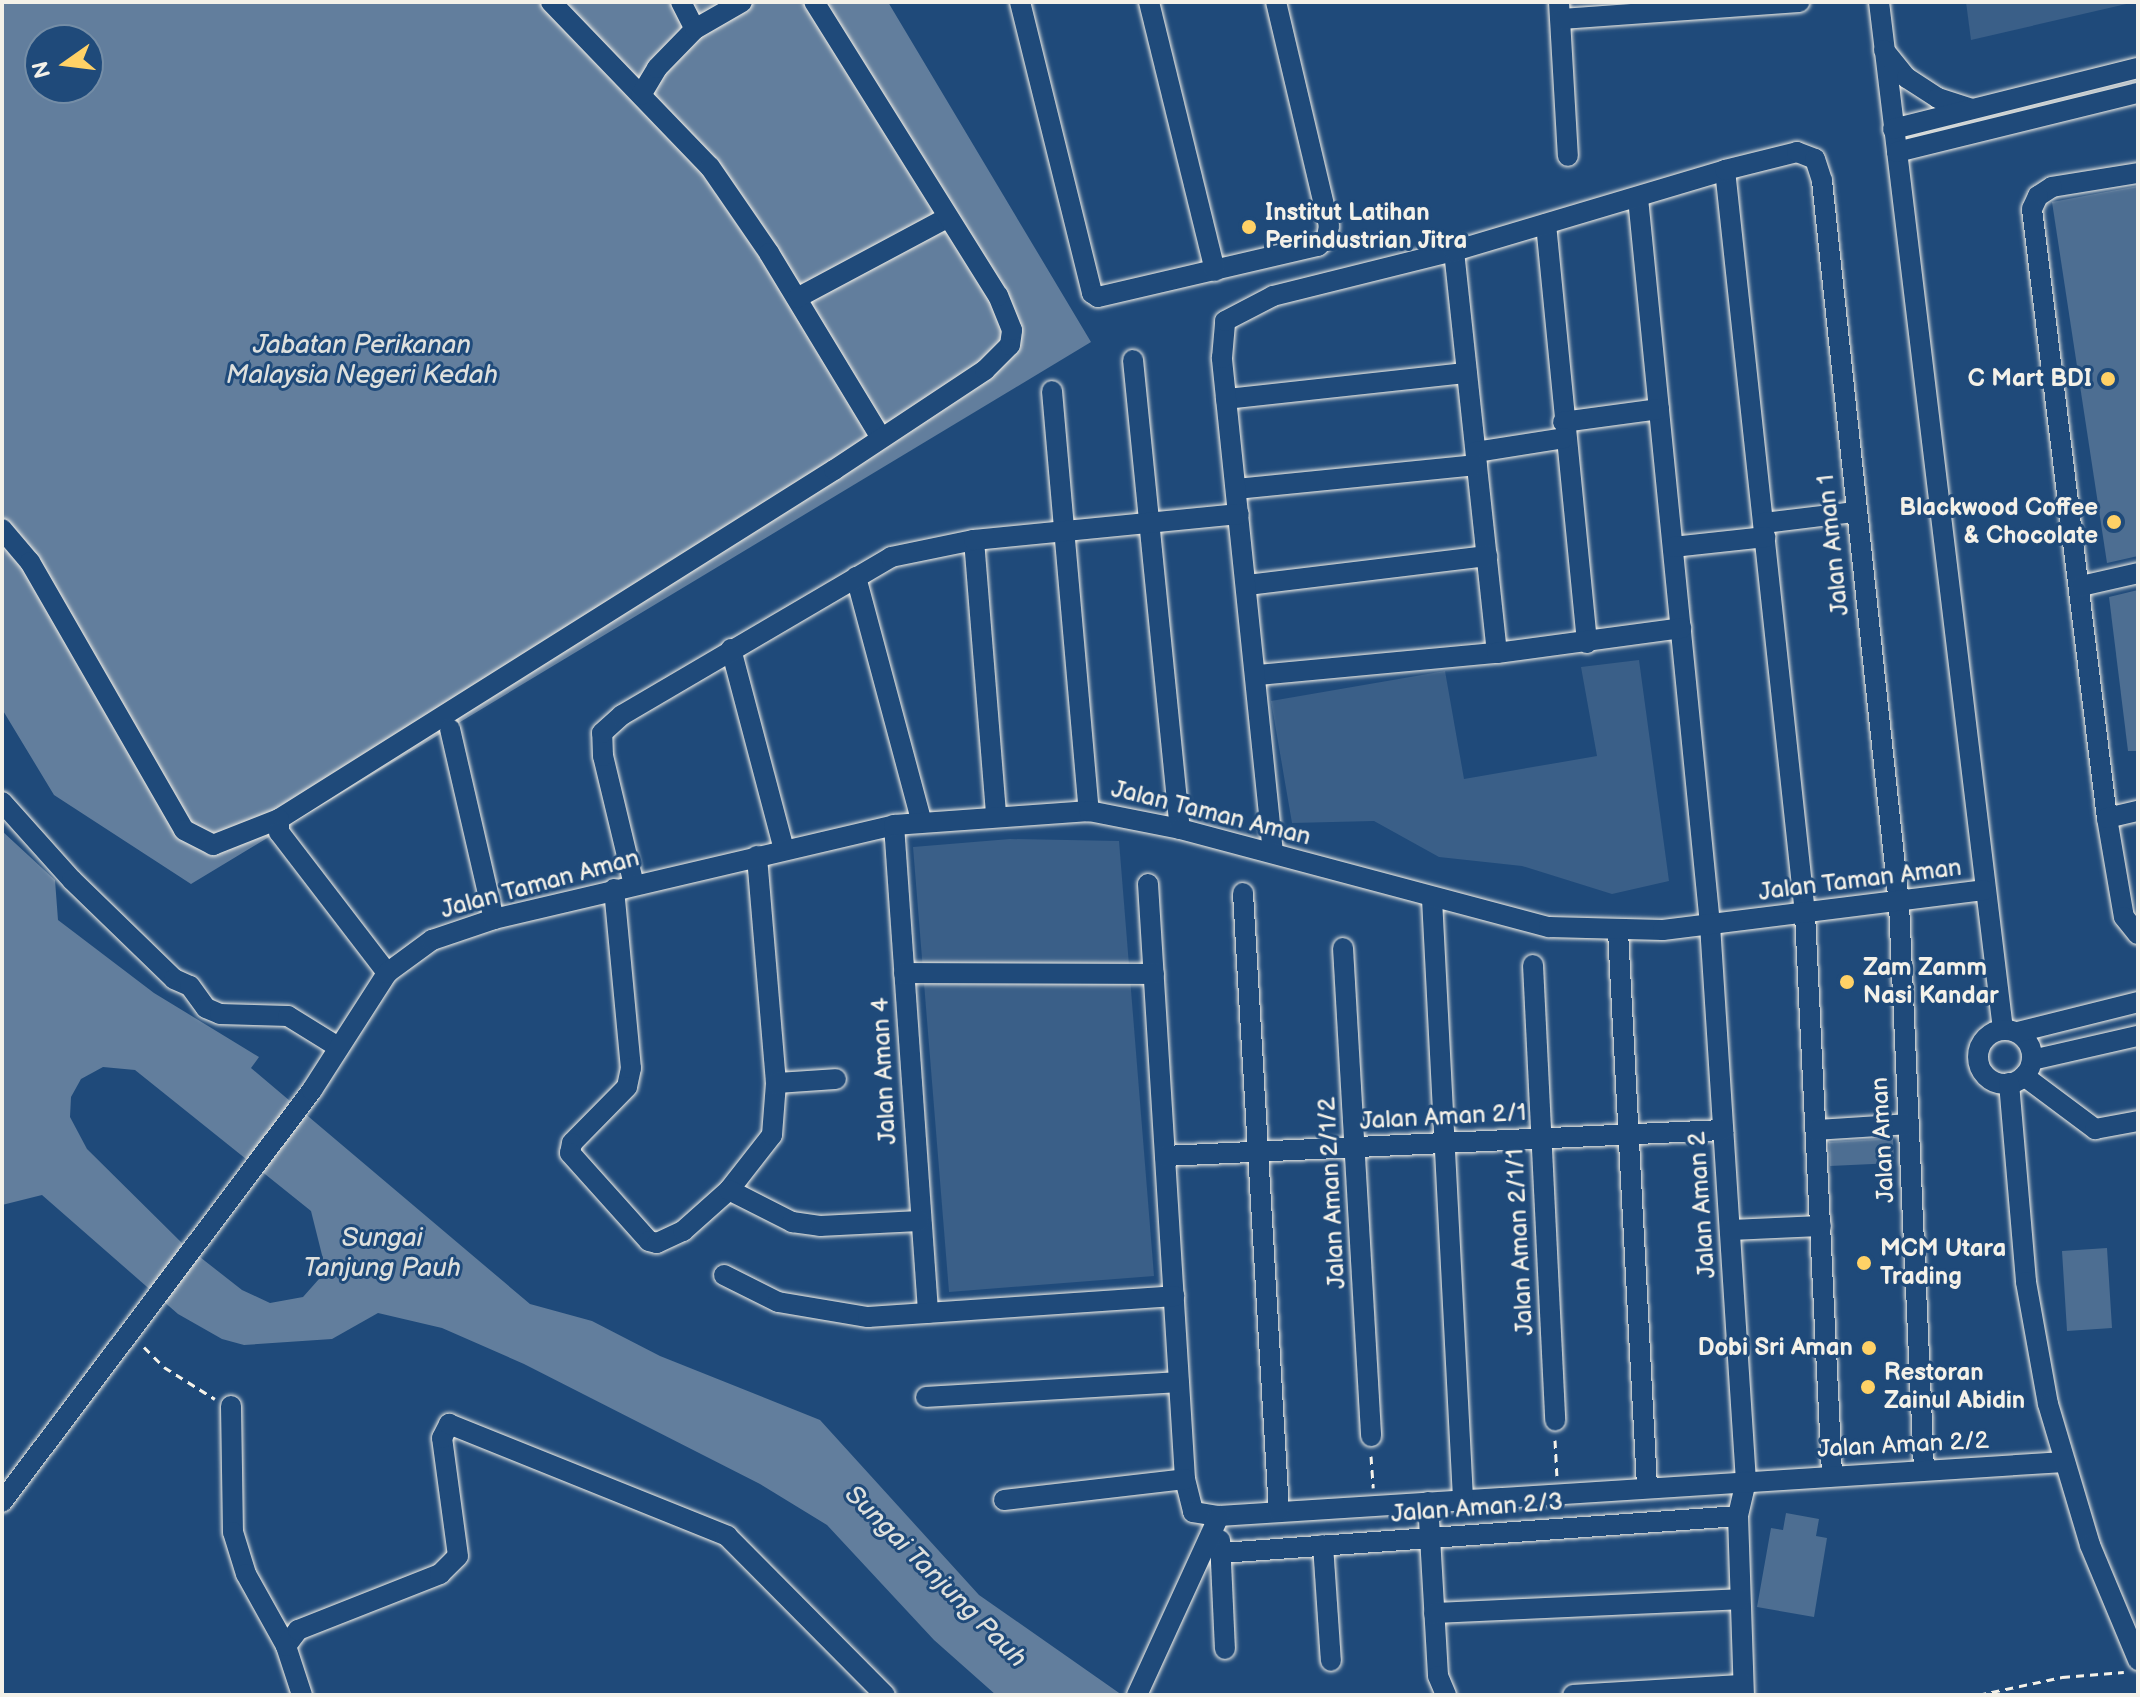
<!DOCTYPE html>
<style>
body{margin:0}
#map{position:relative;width:2140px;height:1697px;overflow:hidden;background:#1f4a7a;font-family:"Balsamiq Sans",sans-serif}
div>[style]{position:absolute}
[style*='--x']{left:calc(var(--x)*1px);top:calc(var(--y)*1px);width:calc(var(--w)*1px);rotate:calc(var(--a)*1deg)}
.green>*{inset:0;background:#3a5f88}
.water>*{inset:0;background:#627e9d}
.building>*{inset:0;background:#4d6e92}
.path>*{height:3px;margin-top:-1.5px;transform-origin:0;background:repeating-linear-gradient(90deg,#f4f1e8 0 8px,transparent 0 14px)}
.roads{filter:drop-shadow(0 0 2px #f4f1e8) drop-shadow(0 0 2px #f4f1e8)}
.minor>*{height:20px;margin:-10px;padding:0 10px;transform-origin:10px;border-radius:10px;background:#1f4a7a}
.minor>.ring{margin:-10px;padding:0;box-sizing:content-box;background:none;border:20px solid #1f4a7a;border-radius:50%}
.dots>*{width:22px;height:22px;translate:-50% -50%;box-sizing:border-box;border:4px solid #1f4a7a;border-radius:50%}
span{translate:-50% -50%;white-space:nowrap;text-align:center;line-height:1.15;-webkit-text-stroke:6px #1f4a7a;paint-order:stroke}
.poi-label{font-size:24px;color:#f4f1e8;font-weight:700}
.left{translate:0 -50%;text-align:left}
.right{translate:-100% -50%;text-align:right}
.street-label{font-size:24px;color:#f4f1e8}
.water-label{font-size:26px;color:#dee0dd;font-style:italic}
.frame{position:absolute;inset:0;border:4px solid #f4f1e8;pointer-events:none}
.north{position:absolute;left:24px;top:24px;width:80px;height:80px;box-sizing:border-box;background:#1f4a7a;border:2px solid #748da6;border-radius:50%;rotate:256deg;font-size:22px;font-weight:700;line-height:32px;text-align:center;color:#f4f1e8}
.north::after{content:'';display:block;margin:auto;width:28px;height:36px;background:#ffd166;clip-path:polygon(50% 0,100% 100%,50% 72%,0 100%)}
</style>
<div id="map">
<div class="green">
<div style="clip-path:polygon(1966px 2px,2135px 2px,1971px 40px)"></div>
<div style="clip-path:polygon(1639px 660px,1669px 881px,1612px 894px,1522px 866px,1439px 857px,1374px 821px,1292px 823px,1271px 701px,1445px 671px,1464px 779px,1597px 756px,1581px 667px)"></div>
<div style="clip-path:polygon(1010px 839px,1119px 841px,1154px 1276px,949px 1292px,913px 847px)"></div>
</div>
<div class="water">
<div style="clip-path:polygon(evenodd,2px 2px,888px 2px,1091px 342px,191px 884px,54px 795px,2px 709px,2px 2px,40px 40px,88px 40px,88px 88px,40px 88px,40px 40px)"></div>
<div style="clip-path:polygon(evenodd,2px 831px,55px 880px,58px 920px,154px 993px,259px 1057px,251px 1068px,530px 1304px,592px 1321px,660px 1356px,820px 1420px,979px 1595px,1122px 1695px,996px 1695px,934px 1640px,827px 1525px,760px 1484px,524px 1364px,442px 1328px,378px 1313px,332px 1339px,244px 1345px,222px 1339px,178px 1314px,42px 1195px,2px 1205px,2px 831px,103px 1067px,135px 1070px,311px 1211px,323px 1259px,319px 1279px,303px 1297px,270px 1303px,242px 1290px,182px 1243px,87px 1149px,70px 1117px,71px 1097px,81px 1079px,103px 1067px)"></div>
</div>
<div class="building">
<div style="clip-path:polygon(2138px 186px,2138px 556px,2107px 563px,2052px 202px)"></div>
<div style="clip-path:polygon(2138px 590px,2138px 751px,2128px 751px,2109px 597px)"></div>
<div style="clip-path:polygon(1893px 1138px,1894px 1163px,1830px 1166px,1829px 1142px)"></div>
<div style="clip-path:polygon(2107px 1248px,2112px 1328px,2067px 1331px,2062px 1251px)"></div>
<div style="clip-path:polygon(1786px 1513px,1819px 1519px,1816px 1536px,1827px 1538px,1814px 1617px,1757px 1607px,1771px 1528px,1783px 1530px)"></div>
</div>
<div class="path">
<div style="--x:144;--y:1347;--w:28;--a:45"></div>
<div style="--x:164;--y:1367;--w:60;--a:32.1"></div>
<div style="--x:1555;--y:1440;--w:36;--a:87"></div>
<div style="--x:1371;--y:1456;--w:32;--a:86"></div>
<div style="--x:1978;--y:1695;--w:86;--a:-12.1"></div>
<div style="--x:2062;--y:1677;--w:62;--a:-4.6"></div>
</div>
<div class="roads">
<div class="minor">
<div style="--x:551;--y:2;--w:229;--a:46.1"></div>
<div style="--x:710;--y:167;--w:104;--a:55.5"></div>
<div style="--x:769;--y:253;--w:216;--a:58.8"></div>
<div style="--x:681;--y:2;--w:30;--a:63"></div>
<div style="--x:1020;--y:2;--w:300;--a:76.1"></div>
<div style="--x:1092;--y:293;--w:7;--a:34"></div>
<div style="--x:1098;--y:297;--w:226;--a:-13.1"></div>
<div style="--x:1318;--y:246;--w:13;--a:-45"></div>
<div style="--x:1327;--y:237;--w:11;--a:-80"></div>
<div style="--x:1329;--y:226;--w:230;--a:-103.3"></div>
<div style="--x:1149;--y:2;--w:277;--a:76.2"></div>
<div style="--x:1559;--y:2;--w:154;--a:86.7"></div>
<div style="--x:1879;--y:2;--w:1035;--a:83.12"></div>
<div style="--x:1561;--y:19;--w:239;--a:-4.1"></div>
<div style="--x:1884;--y:50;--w:36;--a:51"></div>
<div style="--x:1907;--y:78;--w:37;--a:33"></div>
<div style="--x:1938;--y:98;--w:35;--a:18"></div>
<div style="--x:641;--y:95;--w:31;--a:-59"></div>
<div style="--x:657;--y:68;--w:54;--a:-45.7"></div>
<div style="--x:695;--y:29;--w:54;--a:-29.9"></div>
<div style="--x:1893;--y:129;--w:252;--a:-14"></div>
<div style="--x:1897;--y:152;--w:248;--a:-13.8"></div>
<div style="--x:1725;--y:170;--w:748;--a:83.86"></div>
<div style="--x:1805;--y:914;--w:562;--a:87.24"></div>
<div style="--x:2138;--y:173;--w:87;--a:170.8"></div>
<div style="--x:2052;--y:187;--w:17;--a:147"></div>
<div style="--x:2038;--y:196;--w:14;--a:115"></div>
<div style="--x:2032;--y:209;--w:614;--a:82.98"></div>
<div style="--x:2107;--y:818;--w:100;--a:80.3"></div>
<div style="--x:2124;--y:917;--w:22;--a:51"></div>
<div style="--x:1638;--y:198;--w:731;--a:84.34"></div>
<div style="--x:1710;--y:925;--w:557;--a:86.3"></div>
<div style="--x:1746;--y:1481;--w:36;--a:103"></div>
<div style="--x:1738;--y:1516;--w:179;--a:88.1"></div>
<div style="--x:1546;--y:224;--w:421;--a:84.4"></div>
<div style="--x:1454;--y:251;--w:404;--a:83.9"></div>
<div style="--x:797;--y:298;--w:170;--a:-28.1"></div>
<div style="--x:1133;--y:360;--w:471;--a:84.3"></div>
<div style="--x:1052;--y:391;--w:422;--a:85"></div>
<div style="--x:1226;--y:399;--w:242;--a:-6.2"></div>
<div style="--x:1563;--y:422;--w:97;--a:-7.7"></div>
<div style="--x:1476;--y:452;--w:89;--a:-9"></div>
<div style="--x:1236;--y:489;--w:242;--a:-5.7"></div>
<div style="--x:1764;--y:523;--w:92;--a:-6.9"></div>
<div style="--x:2;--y:529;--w:43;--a:49.7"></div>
<div style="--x:30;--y:562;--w:309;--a:60.1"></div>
<div style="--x:184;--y:830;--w:33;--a:27"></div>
<div style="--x:213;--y:845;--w:71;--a:-21.5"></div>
<div style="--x:279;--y:819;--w:656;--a:-32.16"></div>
<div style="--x:834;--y:470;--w:181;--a:-33.5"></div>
<div style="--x:985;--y:370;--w:35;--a:-45"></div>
<div style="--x:1010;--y:345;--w:15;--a:-82"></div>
<div style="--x:1012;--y:330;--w:37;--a:-112"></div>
<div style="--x:998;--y:296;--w:347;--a:-122"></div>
<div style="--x:974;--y:540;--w:276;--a:85.4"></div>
<div style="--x:1673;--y:547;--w:93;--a:-6.2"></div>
<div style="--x:856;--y:577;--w:252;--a:75"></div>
<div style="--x:1247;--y:585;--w:242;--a:-6.9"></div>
<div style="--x:2081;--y:586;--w:58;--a:-12.8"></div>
<div style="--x:731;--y:649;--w:208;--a:75.2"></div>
<div style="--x:1258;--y:675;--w:240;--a:-5.3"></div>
<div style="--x:1497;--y:653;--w:186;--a:-7.7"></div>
<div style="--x:450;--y:729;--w:195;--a:77"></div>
<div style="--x:2;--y:802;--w:105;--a:48.1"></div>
<div style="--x:72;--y:880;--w:142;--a:44.1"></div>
<div style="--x:174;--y:979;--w:17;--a:24"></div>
<div style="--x:190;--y:986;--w:27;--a:54"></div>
<div style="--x:206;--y:1008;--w:15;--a:23"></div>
<div style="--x:220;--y:1014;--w:68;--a:1.7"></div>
<div style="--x:288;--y:1016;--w:59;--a:31.8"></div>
<div style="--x:2107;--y:818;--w:32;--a:-13"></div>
<div style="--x:279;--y:819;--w:13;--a:90"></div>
<div style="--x:279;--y:832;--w:178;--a:52.5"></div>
<div style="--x:894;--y:825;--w:489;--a:86"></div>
<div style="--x:1273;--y:853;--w:498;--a:-95.9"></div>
<div style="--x:1222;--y:358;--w:37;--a:-85"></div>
<div style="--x:1225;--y:321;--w:54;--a:-27.5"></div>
<div style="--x:1273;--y:296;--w:187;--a:-14"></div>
<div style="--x:1454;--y:251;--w:283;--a:-16.6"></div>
<div style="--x:1725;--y:170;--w:74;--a:-14"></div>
<div style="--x:1797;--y:152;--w:19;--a:21"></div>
<div style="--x:1815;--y:159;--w:23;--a:72"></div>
<div style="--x:1822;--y:181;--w:727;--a:83.92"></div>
<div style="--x:1899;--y:904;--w:567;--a:87.47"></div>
<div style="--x:1148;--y:884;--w:596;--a:86.44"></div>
<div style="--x:1185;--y:1479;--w:34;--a:76"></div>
<div style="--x:1193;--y:1512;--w:26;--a:9"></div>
<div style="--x:1219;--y:1516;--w:847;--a:-3.66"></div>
<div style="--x:634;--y:885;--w:133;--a:-103.5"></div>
<div style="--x:603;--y:756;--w:23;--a:-92"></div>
<div style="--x:602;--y:733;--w:27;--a:-42"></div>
<div style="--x:622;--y:715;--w:312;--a:-30.4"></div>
<div style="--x:891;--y:557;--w:85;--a:-11.6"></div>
<div style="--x:974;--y:540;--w:266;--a:-5.6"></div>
<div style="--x:614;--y:889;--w:180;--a:84.6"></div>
<div style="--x:631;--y:1068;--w:19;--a:102"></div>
<div style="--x:627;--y:1087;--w:78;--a:134.5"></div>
<div style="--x:572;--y:1143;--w:10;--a:101"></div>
<div style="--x:570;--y:1153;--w:118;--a:48.1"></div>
<div style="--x:649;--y:1241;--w:8;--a:14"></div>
<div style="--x:657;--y:1243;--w:29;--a:-25"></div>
<div style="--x:683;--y:1231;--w:62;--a:-41.7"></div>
<div style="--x:729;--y:1190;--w:70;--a:-52"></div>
<div style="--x:772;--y:1135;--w:52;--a:-85.6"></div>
<div style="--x:776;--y:1083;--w:228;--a:-94.8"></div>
<div style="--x:1243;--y:893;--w:619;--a:86.67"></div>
<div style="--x:1432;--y:899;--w:601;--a:87.04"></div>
<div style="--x:1618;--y:931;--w:557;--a:87.01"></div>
<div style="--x:1343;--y:948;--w:489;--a:86.7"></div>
<div style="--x:1533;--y:965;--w:456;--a:87.2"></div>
<div style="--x:904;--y:973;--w:250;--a:0.2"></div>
<div class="ring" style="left:1978px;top:1030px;width:34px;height:34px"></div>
<div style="--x:2018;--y:1032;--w:124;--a:-14"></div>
<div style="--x:2032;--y:1060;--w:109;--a:-12.8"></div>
<div style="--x:2024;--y:1076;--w:89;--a:36.7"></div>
<div style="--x:2095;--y:1129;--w:44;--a:-10.5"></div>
<div style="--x:776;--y:1083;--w:60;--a:-3.8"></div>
<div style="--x:2009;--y:1083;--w:200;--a:85.1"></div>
<div style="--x:2026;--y:1282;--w:124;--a:79.8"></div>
<div style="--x:2048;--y:1404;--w:147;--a:73.4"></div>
<div style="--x:2090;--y:1545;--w:125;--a:67.3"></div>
<div style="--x:1816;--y:1130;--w:92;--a:-3.7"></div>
<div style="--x:1165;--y:1156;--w:559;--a:-2.67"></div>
<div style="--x:729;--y:1190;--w:71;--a:26.9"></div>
<div style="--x:792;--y:1222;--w:28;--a:8"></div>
<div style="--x:820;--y:1226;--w:99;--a:-2.9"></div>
<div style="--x:1730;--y:1230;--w:91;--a:-2.5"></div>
<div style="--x:724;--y:1275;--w:60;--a:26.6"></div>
<div style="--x:778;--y:1302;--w:91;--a:9.5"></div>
<div style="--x:868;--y:1317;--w:307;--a:-3.9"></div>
<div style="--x:926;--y:1397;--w:253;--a:-3.4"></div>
<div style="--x:231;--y:1406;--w:126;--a:89.1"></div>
<div style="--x:233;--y:1532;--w:44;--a:72.8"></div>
<div style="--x:246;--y:1574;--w:82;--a:60.9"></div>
<div style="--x:1004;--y:1500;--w:182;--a:-6.6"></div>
<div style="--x:2;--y:1502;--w:516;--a:-53.04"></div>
<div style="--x:312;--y:1090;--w:139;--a:-57.3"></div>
<div style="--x:387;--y:973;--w:56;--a:-36.3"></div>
<div style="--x:432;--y:940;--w:65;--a:-18.7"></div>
<div style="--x:494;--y:919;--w:411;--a:-13.2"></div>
<div style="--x:894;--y:825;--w:196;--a:-4.1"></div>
<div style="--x:1089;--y:811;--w:93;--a:11.2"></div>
<div style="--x:1180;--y:829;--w:382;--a:14.9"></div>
<div style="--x:1549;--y:927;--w:114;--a:1.5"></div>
<div style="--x:1663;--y:930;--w:323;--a:-7.1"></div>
<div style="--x:1428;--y:1502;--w:174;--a:86.7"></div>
<div style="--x:1438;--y:1676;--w:21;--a:67"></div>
<div style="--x:1220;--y:1540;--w:109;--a:87.4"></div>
<div style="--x:1323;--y:1545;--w:116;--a:86.1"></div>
<div style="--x:1221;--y:1553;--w:518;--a:-4.09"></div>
<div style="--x:1434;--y:1613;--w:306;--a:-2.6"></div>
<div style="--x:302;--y:1695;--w:52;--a:-108.1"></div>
<div style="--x:286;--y:1646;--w:20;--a:-53"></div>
<div style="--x:298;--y:1630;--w:153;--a:-21.5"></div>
<div style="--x:440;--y:1574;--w:25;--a:-45"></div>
<div style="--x:458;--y:1556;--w:119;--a:-97.7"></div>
<div style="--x:442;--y:1438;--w:16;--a:-63"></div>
<div style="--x:449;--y:1424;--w:300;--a:21.9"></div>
<div style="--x:727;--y:1536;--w:224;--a:45.2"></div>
<div style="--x:1137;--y:1695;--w:197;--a:-65.4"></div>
<div style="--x:1573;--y:1695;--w:170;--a:-3.4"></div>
</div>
</div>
<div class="dots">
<div style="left:1249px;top:227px;background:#ffd166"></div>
<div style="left:2108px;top:379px;background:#ffd166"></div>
<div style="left:2114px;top:522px;background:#ffd166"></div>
<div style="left:1847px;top:982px;background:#ffd166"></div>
<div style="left:1864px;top:1263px;background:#ffd166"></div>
<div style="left:1869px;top:1348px;background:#ffd166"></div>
<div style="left:1868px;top:1387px;background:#ffd166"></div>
</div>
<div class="poi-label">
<span class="left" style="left:1265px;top:227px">Institut Latihan<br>Perindustrian Jitra</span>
<span class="right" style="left:2092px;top:379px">C Mart BDI</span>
<span class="right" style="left:2098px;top:522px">Blackwood Coffee<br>&amp; Chocolate</span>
<span class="left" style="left:1863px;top:982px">Zam Zamm<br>Nasi Kandar</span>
<span class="left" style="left:1880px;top:1263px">MCM Utara<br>Trading</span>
<span class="right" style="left:1853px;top:1348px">Dobi Sri Aman</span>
<span class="left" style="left:1884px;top:1387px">Restoran<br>Zainul Abidin</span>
</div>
<div class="street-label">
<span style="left:1833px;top:545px;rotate:-96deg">Jalan Aman 1</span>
<span style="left:1211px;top:813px;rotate:14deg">Jalan Taman Aman</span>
<span style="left:1860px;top:880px;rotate:-7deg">Jalan Taman Aman</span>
<span style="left:540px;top:884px;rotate:-15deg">Jalan Taman Aman</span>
<span style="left:884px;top:1071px;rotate:-93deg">Jalan Aman 4</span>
<span style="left:1443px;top:1117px;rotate:-3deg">Jalan Aman 2/1</span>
<span style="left:1883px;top:1140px;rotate:-93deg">Jalan Aman</span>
<span style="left:1332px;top:1193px;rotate:-93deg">Jalan Aman 2/1/2</span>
<span style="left:1702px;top:1205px;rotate:-94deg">Jalan Aman 2</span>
<span style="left:1520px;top:1242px;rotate:-93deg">Jalan Aman 2/1/1</span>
<span style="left:1903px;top:1445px;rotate:-3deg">Jalan Aman 2/2</span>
<span style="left:1477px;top:1508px;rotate:-4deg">Jalan Aman 2/3</span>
</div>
<div class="water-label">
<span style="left:362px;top:361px">Jabatan Perikanan<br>Malaysia Negeri Kedah</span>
<span style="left:382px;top:1254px">Sungai<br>Tanjung Pauh</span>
<span style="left:935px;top:1577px;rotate:45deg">Sungai Tanjung Pauh</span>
</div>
<div class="frame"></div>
<div class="north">N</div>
</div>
